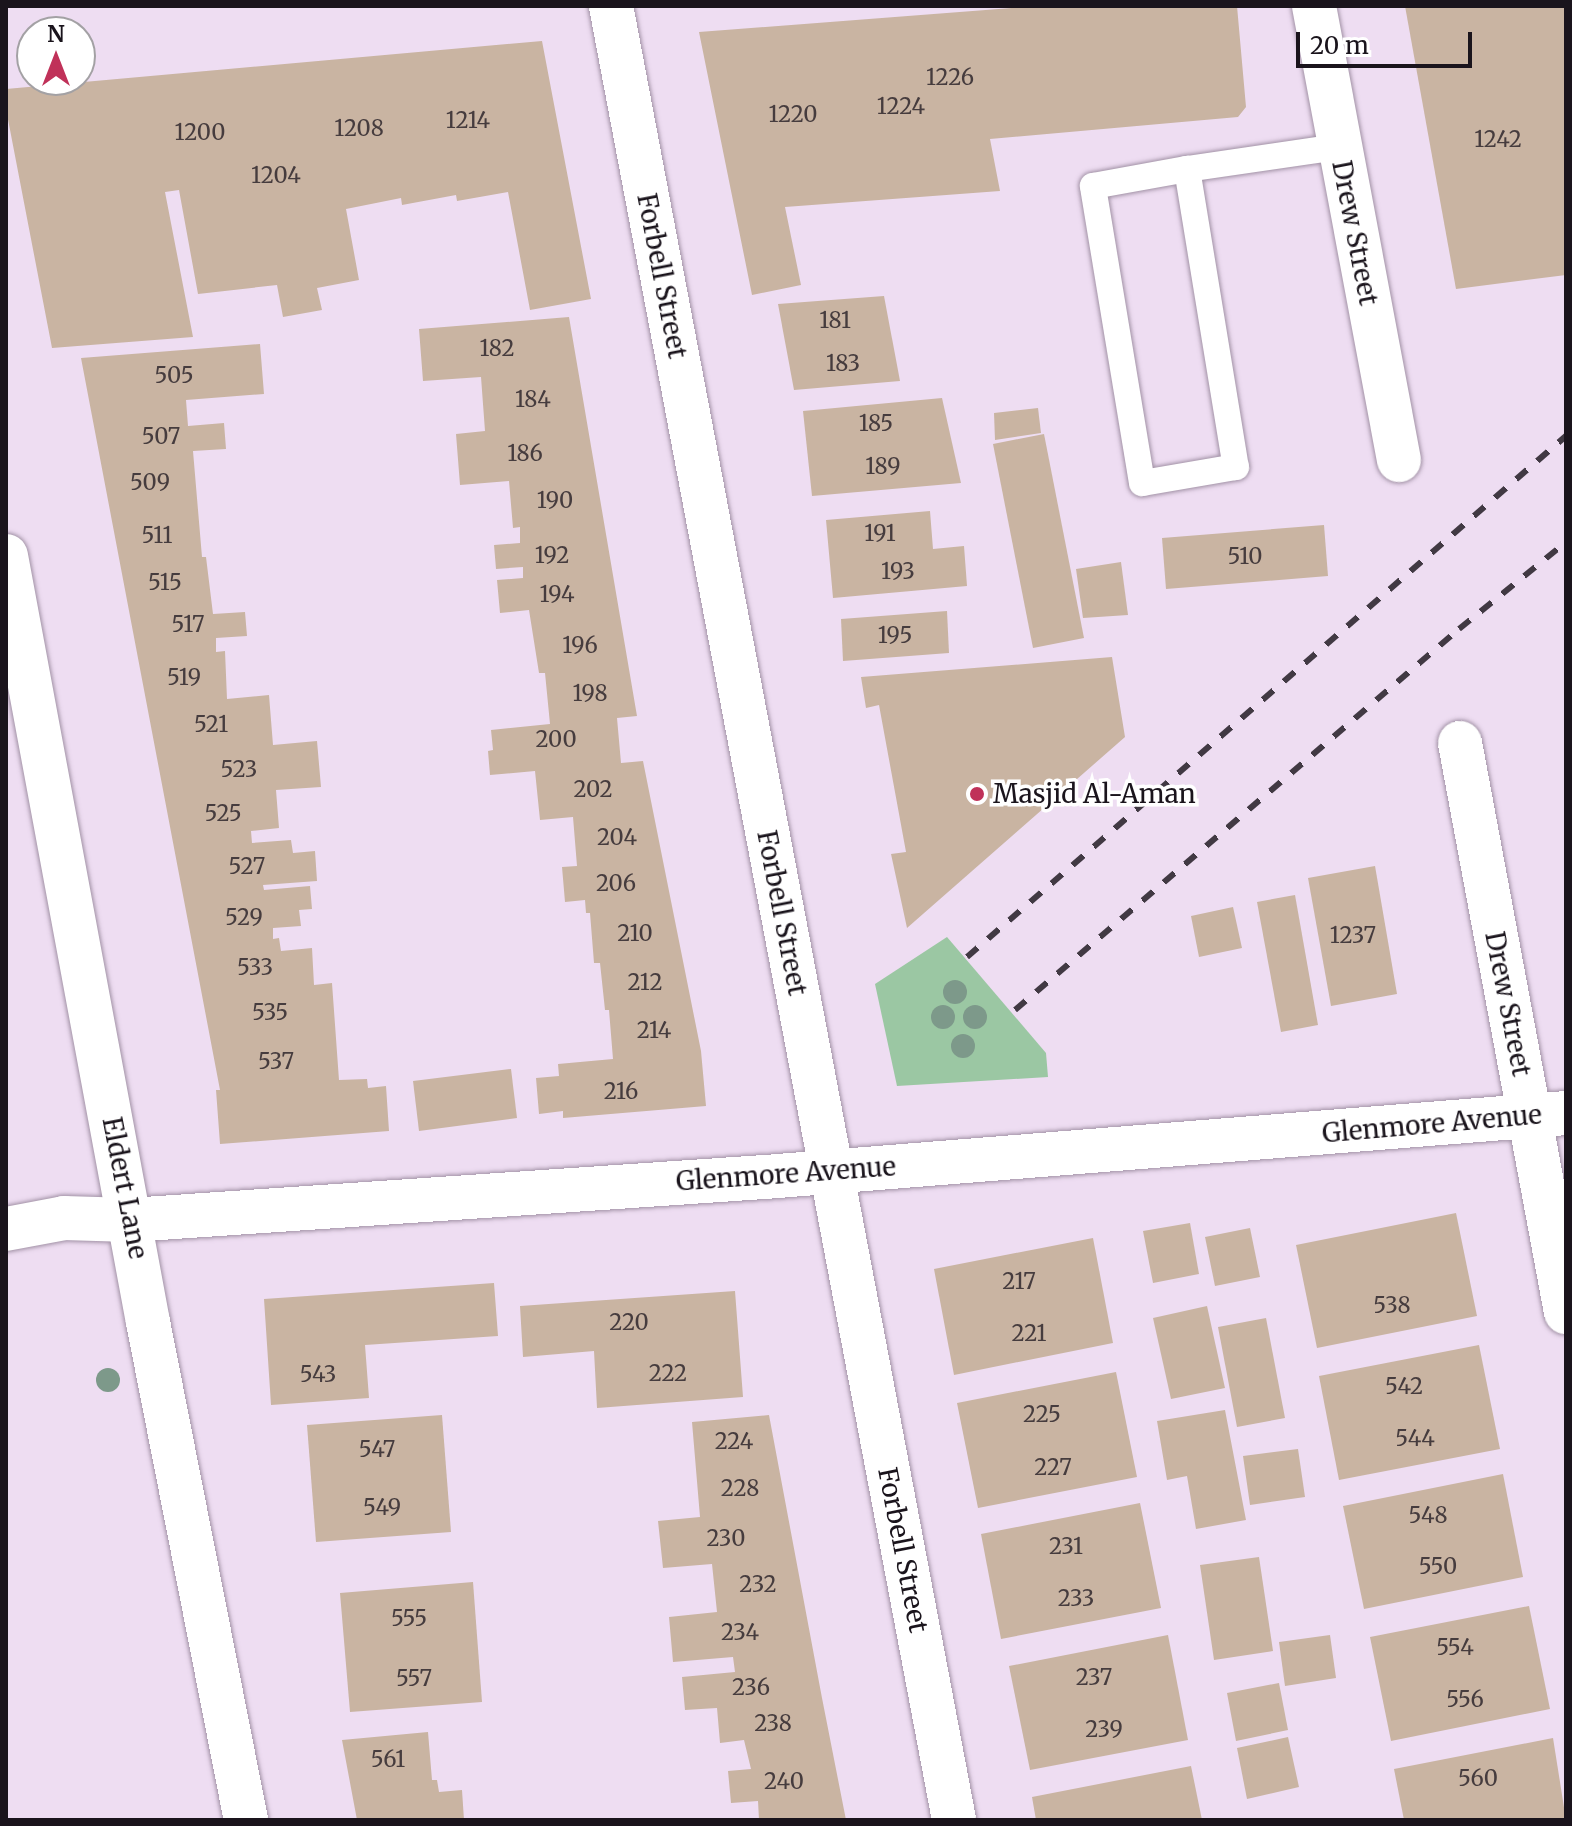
<!DOCTYPE html>
<style>
body{margin:0}
#map{position:relative;width:1572px;height:1826px;overflow:hidden;background:#eeddf2;font-family:Merriweather,serif}
div>[style]{position:absolute}
[style*='--x']{left:calc(var(--x)*1px);top:calc(var(--y)*1px);width:calc(var(--w)*1px);rotate:calc(var(--a)*1deg)}
.green>*{inset:0;background:#9bc7a3}
.building>*{inset:0;background:#c9b4a2}
.roads{filter:drop-shadow(0 0 2px #a292a6) drop-shadow(0 0 2px #a292a6)}
.service>*{height:26px;margin:-13px;padding:0 13px;transform-origin:13px;border-radius:13px;background:#fff}
.minor>*{height:44px;margin:-22px;padding:0 22px;transform-origin:22px;border-radius:22px;background:#fff}
.rail>*{height:6px;margin-top:-3px;transform-origin:0;background:repeating-linear-gradient(90deg,#413943 0 14px,transparent 0 28px)}
.trees>*{width:24px;height:24px;margin:-12px;border-radius:50%;background:#7d998a}
.dots>*{width:22px;height:22px;translate:-50% -50%;box-sizing:border-box;border:4px solid #fff;border-radius:50%}
span{translate:-50% -50%;white-space:nowrap;text-align:center;line-height:1.15;-webkit-text-stroke:7px #fff;paint-order:stroke}
.number-label{font-size:22px;color:#463c3e}
.number-label span{-webkit-text-stroke-width:0}
.street-label{font-size:26px;color:#1a141c}
.poi-label{font-size:26px;color:#1a141c}
.left{translate:0 -50%;text-align:left}
.frame{position:absolute;inset:0;border:8px solid #1a141c;pointer-events:none}
.north{position:absolute;left:16px;top:16px;width:80px;height:80px;box-sizing:border-box;background:#fff;border:2px solid #a3a1a4;border-radius:50%;rotate:0deg;font-size:22px;font-weight:700;line-height:32px;text-align:center;color:#1a141c}
.north::after{content:'';display:block;margin:auto;width:28px;height:36px;background:#c03159;clip-path:polygon(50% 0,100% 100%,50% 72%,0 100%)}
.scale{position:absolute;left:1296px;top:32px;width:176px;height:36px;box-sizing:border-box;border:4px solid #1a141c;border-top:0;padding-left:10px;font-size:24px;line-height:28px;white-space:nowrap;color:#1a141c;-webkit-text-stroke:6px #fff;paint-order:stroke}
</style>
<div id="map">
<div class="green">
<div style="clip-path:polygon(947px 937px,1046px 1053px,1048px 1077px,897px 1086px,875px 984px)"></div>
</div>
<div class="building">
<div style="clip-path:polygon(1039px 6px,1237px 6px,1246px 107px,1238px 117px,990px 139px,1000px 191px,785px 207px,801px 285px,752px 295px,699px 32px)"></div>
<div style="clip-path:polygon(1405px 6px,1566px 6px,1566px 275px,1456px 289px)"></div>
<div style="clip-path:polygon(542px 41px,591px 299px,530px 310px,508px 192px,457px 201px,456px 195px,402px 205px,401px 198px,346px 209px,359px 280px,317px 288px,322px 310px,283px 317px,277px 285px,198px 294px,179px 190px,165px 192px,193px 337px,52px 348px,6px 109px,6px 89px)"></div>
<div style="clip-path:polygon(884px 296px,900px 381px,794px 390px,778px 304px)"></div>
<div style="clip-path:polygon(569px 317px,637px 716px,617px 718px,621px 763px,643px 761px,701px 1051px,706px 1106px,563px 1118px,563px 1111px,539px 1114px,536px 1078px,559px 1076px,558px 1064px,613px 1059px,609px 1010px,605px 1010px,600px 963px,594px 963px,590px 913px,586px 913px,585px 900px,565px 902px,562px 867px,577px 866px,573px 817px,540px 820px,535px 771px,490px 775px,488px 751px,493px 750px,491px 730px,550px 724px,545px 673px,539px 673px,529px 610px,500px 613px,497px 580px,523px 578px,523px 567px,496px 569px,494px 545px,520px 543px,520px 527px,513px 528px,509px 481px,460px 485px,456px 434px,485px 431px,481px 377px,423px 381px,419px 329px)"></div>
<div style="clip-path:polygon(260px 344px,264px 394px,186px 400px,188px 426px,224px 423px,226px 449px,193px 451px,202px 557px,206px 557px,213px 614px,245px 612px,247px 636px,216px 638px,216px 652px,225px 651px,227px 699px,269px 695px,273px 745px,317px 741px,321px 787px,276px 790px,279px 828px,251px 831px,252px 843px,291px 840px,293px 853px,315px 851px,317px 881px,263px 885px,264px 890px,310px 886px,312px 909px,299px 910px,301px 926px,273px 928px,273px 939px,279px 938px,281px 951px,312px 948px,314px 985px,332px 983px,339px 1080px,367px 1079px,368px 1088px,386px 1086px,389px 1131px,220px 1144px,216px 1090px,220px 1090px,81px 358px)"></div>
<div style="clip-path:polygon(942px 398px,961px 483px,812px 496px,803px 411px)"></div>
<div style="clip-path:polygon(1038px 408px,1041px 433px,995px 440px,994px 413px)"></div>
<div style="clip-path:polygon(1044px 434px,1084px 638px,1033px 648px,993px 444px)"></div>
<div style="clip-path:polygon(930px 511px,933px 549px,964px 546px,967px 586px,833px 598px,826px 520px)"></div>
<div style="clip-path:polygon(1324px 525px,1328px 576px,1166px 589px,1162px 538px)"></div>
<div style="clip-path:polygon(1121px 562px,1128px 615px,1083px 618px,1076px 569px)"></div>
<div style="clip-path:polygon(947px 611px,949px 653px,843px 661px,841px 619px)"></div>
<div style="clip-path:polygon(1112px 657px,1125px 737px,907px 928px,891px 854px,906px 852px,879px 705px,866px 708px,861px 677px)"></div>
<div style="clip-path:polygon(1375px 866px,1397px 994px,1331px 1006px,1308px 878px)"></div>
<div style="clip-path:polygon(1295px 895px,1318px 1025px,1281px 1032px,1257px 902px)"></div>
<div style="clip-path:polygon(1233px 907px,1242px 948px,1199px 957px,1191px 916px)"></div>
<div style="clip-path:polygon(511px 1069px,517px 1118px,419px 1131px,413px 1081px)"></div>
<div style="clip-path:polygon(1456px 1213px,1477px 1316px,1317px 1348px,1296px 1245px)"></div>
<div style="clip-path:polygon(1190px 1223px,1199px 1274px,1153px 1283px,1143px 1231px)"></div>
<div style="clip-path:polygon(1250px 1228px,1260px 1277px,1215px 1286px,1205px 1237px)"></div>
<div style="clip-path:polygon(1093px 1238px,1113px 1343px,954px 1375px,934px 1269px)"></div>
<div style="clip-path:polygon(494px 1283px,498px 1336px,365px 1345px,369px 1398px,271px 1405px,264px 1299px)"></div>
<div style="clip-path:polygon(735px 1291px,743px 1397px,597px 1408px,594px 1351px,523px 1357px,520px 1306px)"></div>
<div style="clip-path:polygon(1207px 1306px,1225px 1388px,1171px 1399px,1153px 1318px)"></div>
<div style="clip-path:polygon(1266px 1318px,1285px 1418px,1237px 1427px,1218px 1327px)"></div>
<div style="clip-path:polygon(1479px 1345px,1500px 1449px,1339px 1480px,1319px 1376px)"></div>
<div style="clip-path:polygon(1116px 1372px,1137px 1477px,978px 1508px,957px 1403px)"></div>
<div style="clip-path:polygon(1225px 1410px,1246px 1520px,1196px 1529px,1187px 1476px,1167px 1480px,1157px 1421px)"></div>
<div style="clip-path:polygon(442px 1415px,451px 1532px,316px 1542px,307px 1425px)"></div>
<div style="clip-path:polygon(769px 1415px,822px 1698px,846px 1820px,759px 1820px,758px 1801px,731px 1803px,728px 1771px,751px 1769px,744px 1740px,720px 1743px,717px 1708px,685px 1710px,682px 1677px,735px 1672px,733px 1657px,673px 1662px,669px 1617px,717px 1612px,712px 1564px,663px 1568px,658px 1521px,700px 1517px,692px 1422px)"></div>
<div style="clip-path:polygon(1298px 1449px,1305px 1497px,1250px 1505px,1243px 1456px)"></div>
<div style="clip-path:polygon(1503px 1474px,1523px 1577px,1364px 1609px,1343px 1506px)"></div>
<div style="clip-path:polygon(1140px 1503px,1161px 1608px,1001px 1639px,981px 1534px)"></div>
<div style="clip-path:polygon(1259px 1557px,1273px 1651px,1214px 1660px,1200px 1565px)"></div>
<div style="clip-path:polygon(473px 1582px,482px 1702px,350px 1712px,340px 1593px)"></div>
<div style="clip-path:polygon(1529px 1606px,1550px 1709px,1391px 1741px,1370px 1637px)"></div>
<div style="clip-path:polygon(1168px 1635px,1188px 1740px,1030px 1770px,1009px 1666px)"></div>
<div style="clip-path:polygon(1330px 1635px,1336px 1678px,1285px 1686px,1279px 1642px)"></div>
<div style="clip-path:polygon(1279px 1683px,1288px 1730px,1236px 1741px,1227px 1693px)"></div>
<div style="clip-path:polygon(428px 1732px,432px 1780px,437px 1780px,439px 1792px,462px 1790px,464px 1820px,357px 1820px,342px 1740px)"></div>
<div style="clip-path:polygon(1288px 1737px,1299px 1787px,1247px 1799px,1237px 1748px)"></div>
<div style="clip-path:polygon(1553px 1738px,1566px 1820px,1404px 1820px,1394px 1769px)"></div>
<div style="clip-path:polygon(1191px 1766px,1202px 1820px,1036px 1820px,1032px 1797px)"></div>
</div>
<div class="roads">
<div class="service">
<div style="--x:1187;--y:169;--w:302;--a:80.7"></div>
<div style="--x:1236;--y:467;--w:95;--a:170.3"></div>
<div style="--x:1142;--y:483;--w:301;--a:-99.4"></div>
<div style="--x:1093;--y:186;--w:96;--a:-10.3"></div>
<div style="--x:1187;--y:169;--w:153;--a:-8.3"></div>
</div>
<div class="minor">
<div style="--x:611;--y:6;--w:1846;--a:79.29"></div>
<div style="--x:1314;--y:6;--w:462;--a:79.4"></div>
<div style="--x:6;--y:556;--w:779;--a:79.5"></div>
<div style="--x:148;--y:1322;--w:508;--a:78.87"></div>
<div style="--x:1460;--y:743;--w:579;--a:79.45"></div>
<div style="--x:6;--y:1229;--w:59;--a:-10.7"></div>
<div style="--x:64;--y:1218;--w:66;--a:1.7"></div>
<div style="--x:130;--y:1220;--w:649;--a:-3.88"></div>
<div style="--x:778;--y:1176;--w:791;--a:-4.57"></div>
</div>
</div>
<div class="rail">
<div style="--x:967;--y:957;--w:794;--a:-41.02"></div>
<div style="--x:1015;--y:1010;--w:585;--a:-40.63"></div>
<div style="--x:1459;--y:629;--w:138;--a:-39.1"></div>
</div>
<div class="trees">
<div style="left:955px;top:992px"></div>
<div style="left:943px;top:1017px"></div>
<div style="left:975px;top:1017px"></div>
<div style="left:963px;top:1046px"></div>
<div style="left:108px;top:1380px"></div>
</div>
<div class="dots">
<div style="left:977px;top:794px;background:#c03159"></div>
</div>
<div class="number-label">
<span style="left:950px;top:78px">1226</span>
<span style="left:901px;top:107px">1224</span>
<span style="left:793px;top:115px">1220</span>
<span style="left:468px;top:121px">1214</span>
<span style="left:359px;top:129px">1208</span>
<span style="left:200px;top:133px">1200</span>
<span style="left:1498px;top:140px">1242</span>
<span style="left:276px;top:176px">1204</span>
<span style="left:835px;top:321px">181</span>
<span style="left:497px;top:349px">182</span>
<span style="left:843px;top:364px">183</span>
<span style="left:174px;top:376px">505</span>
<span style="left:533px;top:400px">184</span>
<span style="left:876px;top:424px">185</span>
<span style="left:161px;top:437px">507</span>
<span style="left:525px;top:454px">186</span>
<span style="left:883px;top:467px">189</span>
<span style="left:150px;top:483px">509</span>
<span style="left:555px;top:501px">190</span>
<span style="left:880px;top:534px">191</span>
<span style="left:157px;top:536px">511</span>
<span style="left:552px;top:556px">192</span>
<span style="left:1245px;top:557px">510</span>
<span style="left:898px;top:572px">193</span>
<span style="left:165px;top:583px">515</span>
<span style="left:557px;top:595px">194</span>
<span style="left:188px;top:625px">517</span>
<span style="left:895px;top:636px">195</span>
<span style="left:580px;top:646px">196</span>
<span style="left:184px;top:678px">519</span>
<span style="left:590px;top:694px">198</span>
<span style="left:211px;top:725px">521</span>
<span style="left:556px;top:740px">200</span>
<span style="left:239px;top:770px">523</span>
<span style="left:593px;top:790px">202</span>
<span style="left:223px;top:814px">525</span>
<span style="left:617px;top:838px">204</span>
<span style="left:247px;top:867px">527</span>
<span style="left:616px;top:884px">206</span>
<span style="left:244px;top:918px">529</span>
<span style="left:635px;top:934px">210</span>
<span style="left:1353px;top:936px">1237</span>
<span style="left:255px;top:968px">533</span>
<span style="left:645px;top:983px">212</span>
<span style="left:270px;top:1013px">535</span>
<span style="left:654px;top:1031px">214</span>
<span style="left:276px;top:1062px">537</span>
<span style="left:621px;top:1092px">216</span>
<span style="left:1019px;top:1282px">217</span>
<span style="left:1392px;top:1306px">538</span>
<span style="left:629px;top:1323px">220</span>
<span style="left:1029px;top:1334px">221</span>
<span style="left:668px;top:1374px">222</span>
<span style="left:318px;top:1375px">543</span>
<span style="left:1404px;top:1387px">542</span>
<span style="left:1042px;top:1415px">225</span>
<span style="left:1415px;top:1439px">544</span>
<span style="left:734px;top:1442px">224</span>
<span style="left:377px;top:1450px">547</span>
<span style="left:1053px;top:1468px">227</span>
<span style="left:740px;top:1489px">228</span>
<span style="left:382px;top:1508px">549</span>
<span style="left:1428px;top:1516px">548</span>
<span style="left:726px;top:1539px">230</span>
<span style="left:1066px;top:1547px">231</span>
<span style="left:1438px;top:1567px">550</span>
<span style="left:758px;top:1585px">232</span>
<span style="left:1076px;top:1599px">233</span>
<span style="left:409px;top:1619px">555</span>
<span style="left:740px;top:1633px">234</span>
<span style="left:1455px;top:1648px">554</span>
<span style="left:1094px;top:1678px">237</span>
<span style="left:414px;top:1679px">557</span>
<span style="left:751px;top:1688px">236</span>
<span style="left:1465px;top:1700px">556</span>
<span style="left:773px;top:1724px">238</span>
<span style="left:1104px;top:1730px">239</span>
<span style="left:388px;top:1760px">561</span>
<span style="left:1478px;top:1779px">560</span>
<span style="left:784px;top:1782px">240</span>
</div>
<div class="street-label">
<span style="left:1355px;top:233px;rotate:79deg">Drew Street</span>
<span style="left:662px;top:276px;rotate:79deg">Forbell Street</span>
<span style="left:782px;top:913px;rotate:79deg">Forbell Street</span>
<span style="left:1508px;top:1004px;rotate:79deg">Drew Street</span>
<span style="left:1432px;top:1124px;rotate:-5deg">Glenmore Avenue</span>
<span style="left:786px;top:1174px;rotate:-4deg">Glenmore Avenue</span>
<span style="left:125px;top:1188px;rotate:79deg">Eldert Lane</span>
<span style="left:903px;top:1550px;rotate:79deg">Forbell Street</span>
</div>
<div class="poi-label">
<span class="left" style="left:993px;top:794px">Masjid Al-Aman</span>
</div>
<div class="frame"></div>
<div class="north">N</div>
<div class="scale">20 m</div>
</div>
